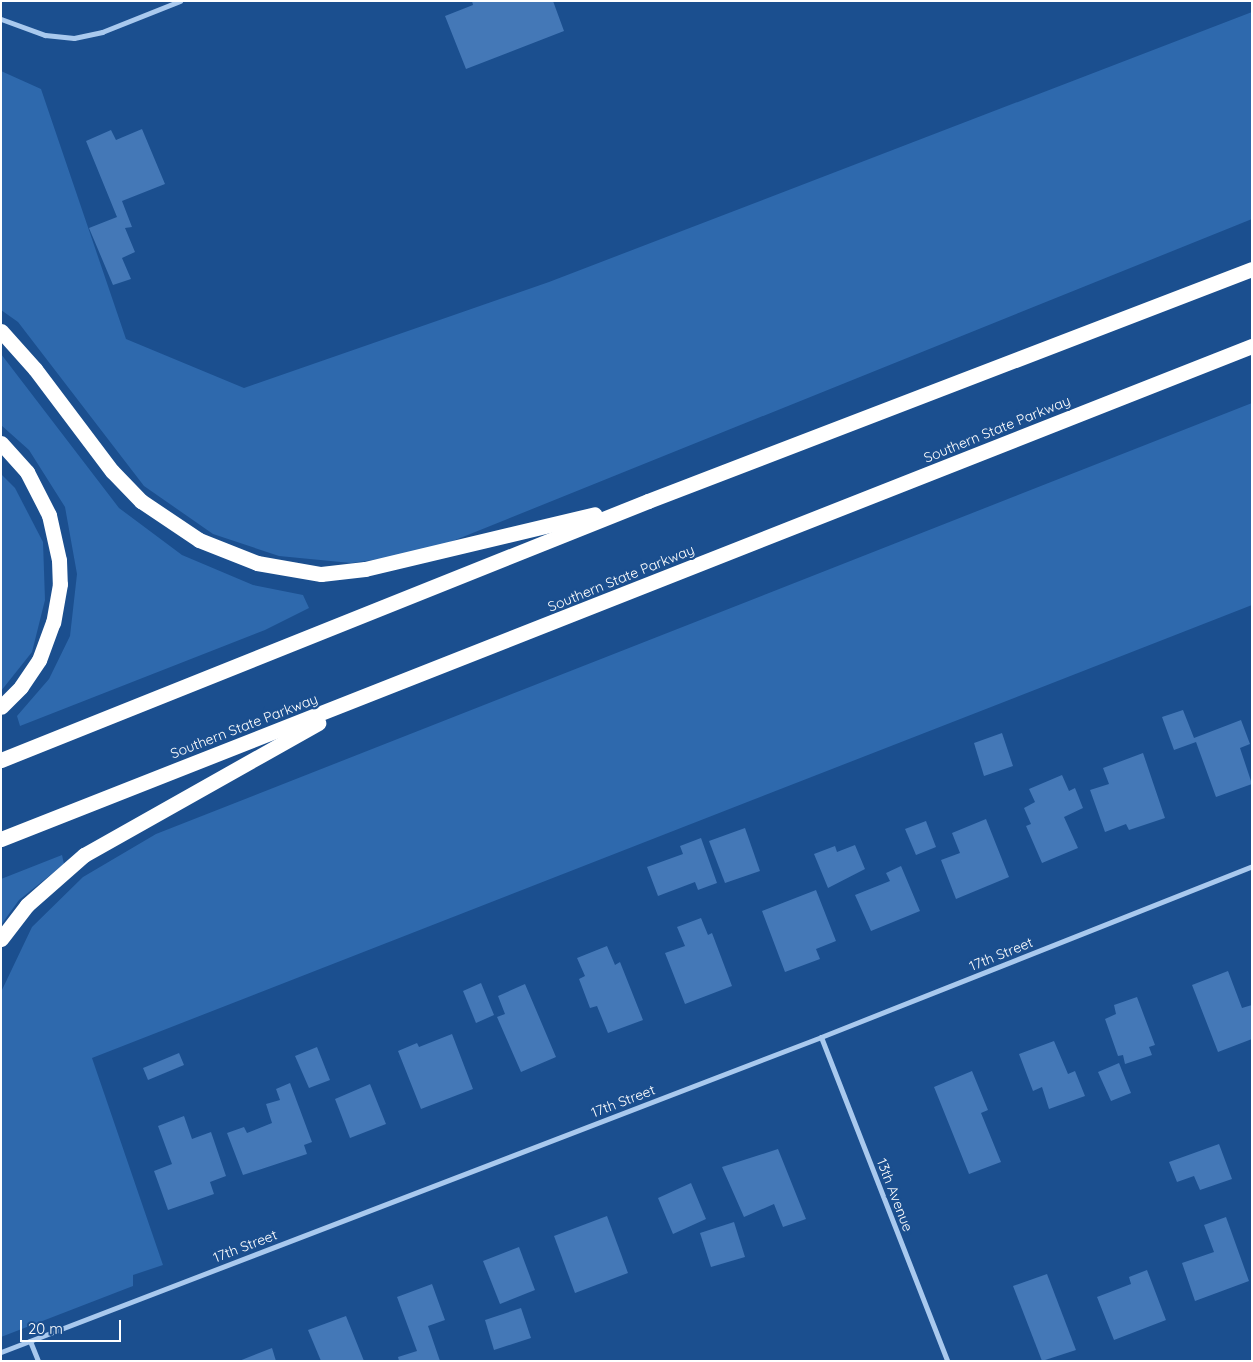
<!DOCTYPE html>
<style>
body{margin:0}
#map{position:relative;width:1253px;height:1362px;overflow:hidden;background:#1b4f8f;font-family:Quicksand,sans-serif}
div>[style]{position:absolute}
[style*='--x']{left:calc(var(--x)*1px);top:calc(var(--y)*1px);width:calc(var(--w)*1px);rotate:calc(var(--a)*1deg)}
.green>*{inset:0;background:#2e69ad}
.building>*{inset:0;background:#4478b7}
.minor>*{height:5px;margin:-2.5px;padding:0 2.5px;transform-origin:2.5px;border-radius:2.5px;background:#a9c9ee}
.motorway>*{height:15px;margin:-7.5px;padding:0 7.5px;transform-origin:7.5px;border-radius:7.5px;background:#fff}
span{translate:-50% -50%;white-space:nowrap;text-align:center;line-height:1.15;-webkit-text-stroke:4.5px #1b4f8f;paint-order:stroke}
.street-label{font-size:14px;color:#fff}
.frame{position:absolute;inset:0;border:2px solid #fff;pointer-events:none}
.scale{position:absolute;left:20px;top:1320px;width:101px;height:22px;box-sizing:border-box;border:2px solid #fff;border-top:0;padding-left:6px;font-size:15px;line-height:18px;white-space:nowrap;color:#fff;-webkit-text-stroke:4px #1b4f8f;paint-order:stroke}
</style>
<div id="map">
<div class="green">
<div style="clip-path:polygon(1252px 12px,1252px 219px,423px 553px,351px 563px,279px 556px,213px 534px,144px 486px,18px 322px,1px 310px,1px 71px,41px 89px,126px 339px,244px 388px,549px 282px)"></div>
<div style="clip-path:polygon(1px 354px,119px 508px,182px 555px,253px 585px,303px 595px,309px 608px,265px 630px,20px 726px,17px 716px,49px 679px,70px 636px,77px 574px,65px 507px,29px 450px,1px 425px)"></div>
<div style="clip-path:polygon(1252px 403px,1252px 605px,92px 1058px,163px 1265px,133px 1275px,133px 1286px,1px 1337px,1px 992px,32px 927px,83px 877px,156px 834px)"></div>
<div style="clip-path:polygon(1px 474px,15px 488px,43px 542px,45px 600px,32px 652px,1px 691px)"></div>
<div style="clip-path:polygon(62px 855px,64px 864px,19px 900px,1px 925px,1px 879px)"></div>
</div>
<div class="building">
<div style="clip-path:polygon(472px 1px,553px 1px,564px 31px,466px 69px,445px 16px,473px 5px)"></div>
<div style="clip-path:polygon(142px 129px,165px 184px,122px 201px,132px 227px,125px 228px,135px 252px,122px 258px,131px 279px,113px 285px,89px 228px,117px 217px,86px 141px,111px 130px,116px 140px)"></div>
<div style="clip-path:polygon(1183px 710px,1194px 738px,1241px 720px,1250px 744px,1240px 748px,1252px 784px,1216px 797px,1196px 742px,1174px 750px,1162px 717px)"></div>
<div style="clip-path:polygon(1002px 733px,1013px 766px,984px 776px,974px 743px)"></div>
<div style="clip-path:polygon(1143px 753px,1165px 818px,1129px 830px,1126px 824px,1105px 832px,1090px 790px,1109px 784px,1103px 768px)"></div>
<div style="clip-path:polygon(1062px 775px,1069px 791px,1075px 788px,1083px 808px,1064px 817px,1078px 848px,1042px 863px,1026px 826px,1031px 824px,1024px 808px,1035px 802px,1029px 789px)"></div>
<div style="clip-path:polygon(986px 819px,1009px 877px,956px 899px,941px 860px,960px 853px,952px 833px)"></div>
<div style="clip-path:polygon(926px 821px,936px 847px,916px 855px,905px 829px)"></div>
<div style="clip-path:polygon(745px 828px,760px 871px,725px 883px,709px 841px)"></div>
<div style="clip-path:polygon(701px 838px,717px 883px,698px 890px,695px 882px,658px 896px,647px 867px,683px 854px,680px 846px)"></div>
<div style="clip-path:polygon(855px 845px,865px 869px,828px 888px,814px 854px,835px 846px,837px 852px)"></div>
<div style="clip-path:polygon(901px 866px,920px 911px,871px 931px,855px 895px,890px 881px,886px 873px)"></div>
<div style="clip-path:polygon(816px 890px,836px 941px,816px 949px,820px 959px,785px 972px,762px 911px)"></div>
<div style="clip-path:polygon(701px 918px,708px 935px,712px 933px,732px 986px,685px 1004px,665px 953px,685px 946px,677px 927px)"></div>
<div style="clip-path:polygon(607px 946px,615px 965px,620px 962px,643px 1020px,608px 1033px,597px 1006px,590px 1008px,579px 979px,585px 976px,577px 958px)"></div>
<div style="clip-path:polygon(1228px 971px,1242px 1008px,1252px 1005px,1252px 1039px,1218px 1052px,1192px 985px)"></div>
<div style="clip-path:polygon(481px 983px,494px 1015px,476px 1023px,463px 991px)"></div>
<div style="clip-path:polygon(525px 984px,556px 1057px,521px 1072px,497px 1017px,505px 1014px,498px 996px)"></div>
<div style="clip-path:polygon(1137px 997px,1155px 1045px,1149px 1047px,1152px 1055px,1125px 1064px,1123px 1055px,1118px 1056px,1105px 1019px,1116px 1014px,1114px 1005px)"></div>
<div style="clip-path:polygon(452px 1034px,473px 1089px,421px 1109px,398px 1051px,417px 1043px,419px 1047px)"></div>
<div style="clip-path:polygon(1054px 1041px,1068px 1074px,1075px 1071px,1085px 1096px,1049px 1109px,1042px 1087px,1033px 1091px,1019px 1054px)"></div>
<div style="clip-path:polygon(317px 1047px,330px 1080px,309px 1088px,295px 1056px)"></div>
<div style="clip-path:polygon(179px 1053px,184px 1065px,148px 1080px,143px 1068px)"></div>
<div style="clip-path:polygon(1119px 1063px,1131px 1093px,1111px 1101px,1098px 1072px)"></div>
<div style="clip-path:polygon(972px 1071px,988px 1110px,981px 1113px,1001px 1162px,969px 1174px,934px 1087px)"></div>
<div style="clip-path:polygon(290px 1083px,312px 1142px,304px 1145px,307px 1154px,243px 1175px,227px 1133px,244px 1127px,247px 1133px,272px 1123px,266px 1104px,280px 1100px,276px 1089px)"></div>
<div style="clip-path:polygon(370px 1084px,386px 1124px,350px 1138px,335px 1099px)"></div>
<div style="clip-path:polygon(184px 1116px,192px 1139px,211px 1132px,226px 1176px,210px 1182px,214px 1194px,168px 1210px,154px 1171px,172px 1164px,158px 1126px)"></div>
<div style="clip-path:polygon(1219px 1144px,1232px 1179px,1200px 1190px,1194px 1176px,1177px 1182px,1169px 1162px)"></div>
<div style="clip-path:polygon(778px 1149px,806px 1219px,783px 1227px,774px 1204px,744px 1217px,722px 1167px)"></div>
<div style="clip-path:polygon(691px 1183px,706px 1219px,673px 1234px,658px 1198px)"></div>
<div style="clip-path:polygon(607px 1216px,628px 1273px,575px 1293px,554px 1236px)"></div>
<div style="clip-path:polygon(1226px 1217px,1249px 1281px,1195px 1301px,1182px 1263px,1214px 1252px,1204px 1225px)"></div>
<div style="clip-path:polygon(734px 1222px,745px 1257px,711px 1267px,700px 1233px)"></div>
<div style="clip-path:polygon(519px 1247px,535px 1290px,500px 1304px,483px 1261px)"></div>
<div style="clip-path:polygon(1147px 1270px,1166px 1320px,1114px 1340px,1097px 1297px,1131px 1284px,1129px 1277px)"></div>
<div style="clip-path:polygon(1047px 1274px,1076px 1350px,1042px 1361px,1013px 1286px)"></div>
<div style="clip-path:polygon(432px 1284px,445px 1320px,428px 1326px,440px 1361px,399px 1361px,398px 1357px,417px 1351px,397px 1297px)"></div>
<div style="clip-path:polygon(521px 1308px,531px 1338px,494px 1350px,485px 1320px)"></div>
<div style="clip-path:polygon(346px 1316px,364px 1361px,321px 1361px,308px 1330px)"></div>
<div style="clip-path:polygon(272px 1348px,276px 1361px,239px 1361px)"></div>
</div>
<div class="minor">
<div style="--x:1;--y:19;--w:47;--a:20"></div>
<div style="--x:45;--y:35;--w:29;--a:6"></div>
<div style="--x:74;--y:38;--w:29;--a:-12"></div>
<div style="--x:102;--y:32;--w:84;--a:-21.7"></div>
<div style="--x:821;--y:1037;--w:348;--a:68.7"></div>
<div style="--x:30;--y:1341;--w:22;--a:68"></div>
<div style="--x:1;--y:1352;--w:878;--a:-21.01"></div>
<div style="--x:821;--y:1037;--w:464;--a:-21.6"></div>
</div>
<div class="motorway">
<div style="--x:1;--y:331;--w:51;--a:48.2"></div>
<div style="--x:35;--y:369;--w:128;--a:53"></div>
<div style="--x:112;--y:471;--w:42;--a:46"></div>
<div style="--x:141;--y:501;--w:70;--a:33.9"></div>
<div style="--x:199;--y:540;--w:62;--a:21.6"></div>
<div style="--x:257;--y:563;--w:65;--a:9.8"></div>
<div style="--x:321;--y:574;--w:44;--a:-6.5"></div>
<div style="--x:365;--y:569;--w:236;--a:-13.4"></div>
<div style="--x:1;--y:443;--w:39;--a:48"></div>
<div style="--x:27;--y:472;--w:48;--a:62.9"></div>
<div style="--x:49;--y:515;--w:46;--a:77.5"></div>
<div style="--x:59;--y:560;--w:24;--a:88"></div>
<div style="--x:60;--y:584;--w:39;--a:100"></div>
<div style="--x:53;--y:622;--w:40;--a:110.2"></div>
<div style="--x:39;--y:660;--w:32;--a:124"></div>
<div style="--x:21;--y:687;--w:28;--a:135"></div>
<div style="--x:1;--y:760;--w:697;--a:-21.82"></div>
<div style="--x:648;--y:501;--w:647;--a:-21.01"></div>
<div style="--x:1;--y:839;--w:1345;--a:-21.51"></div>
<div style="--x:1;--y:939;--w:43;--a:-52.6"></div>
<div style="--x:27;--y:905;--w:76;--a:-41.3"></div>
<div style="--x:84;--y:855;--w:269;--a:-29.4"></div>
</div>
<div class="street-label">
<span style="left:997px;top:429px;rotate:-22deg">Southern State Parkway</span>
<span style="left:621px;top:578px;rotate:-22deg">Southern State Parkway</span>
<span style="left:244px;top:726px;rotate:-21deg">Southern State Parkway</span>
<span style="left:1001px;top:954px;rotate:-22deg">17th Street</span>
<span style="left:623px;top:1101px;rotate:-21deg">17th Street</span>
<span style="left:895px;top:1195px;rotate:69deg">13th Avenue</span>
<span style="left:245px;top:1246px;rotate:-21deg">17th Street</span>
</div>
<div class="frame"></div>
<div class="scale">20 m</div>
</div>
